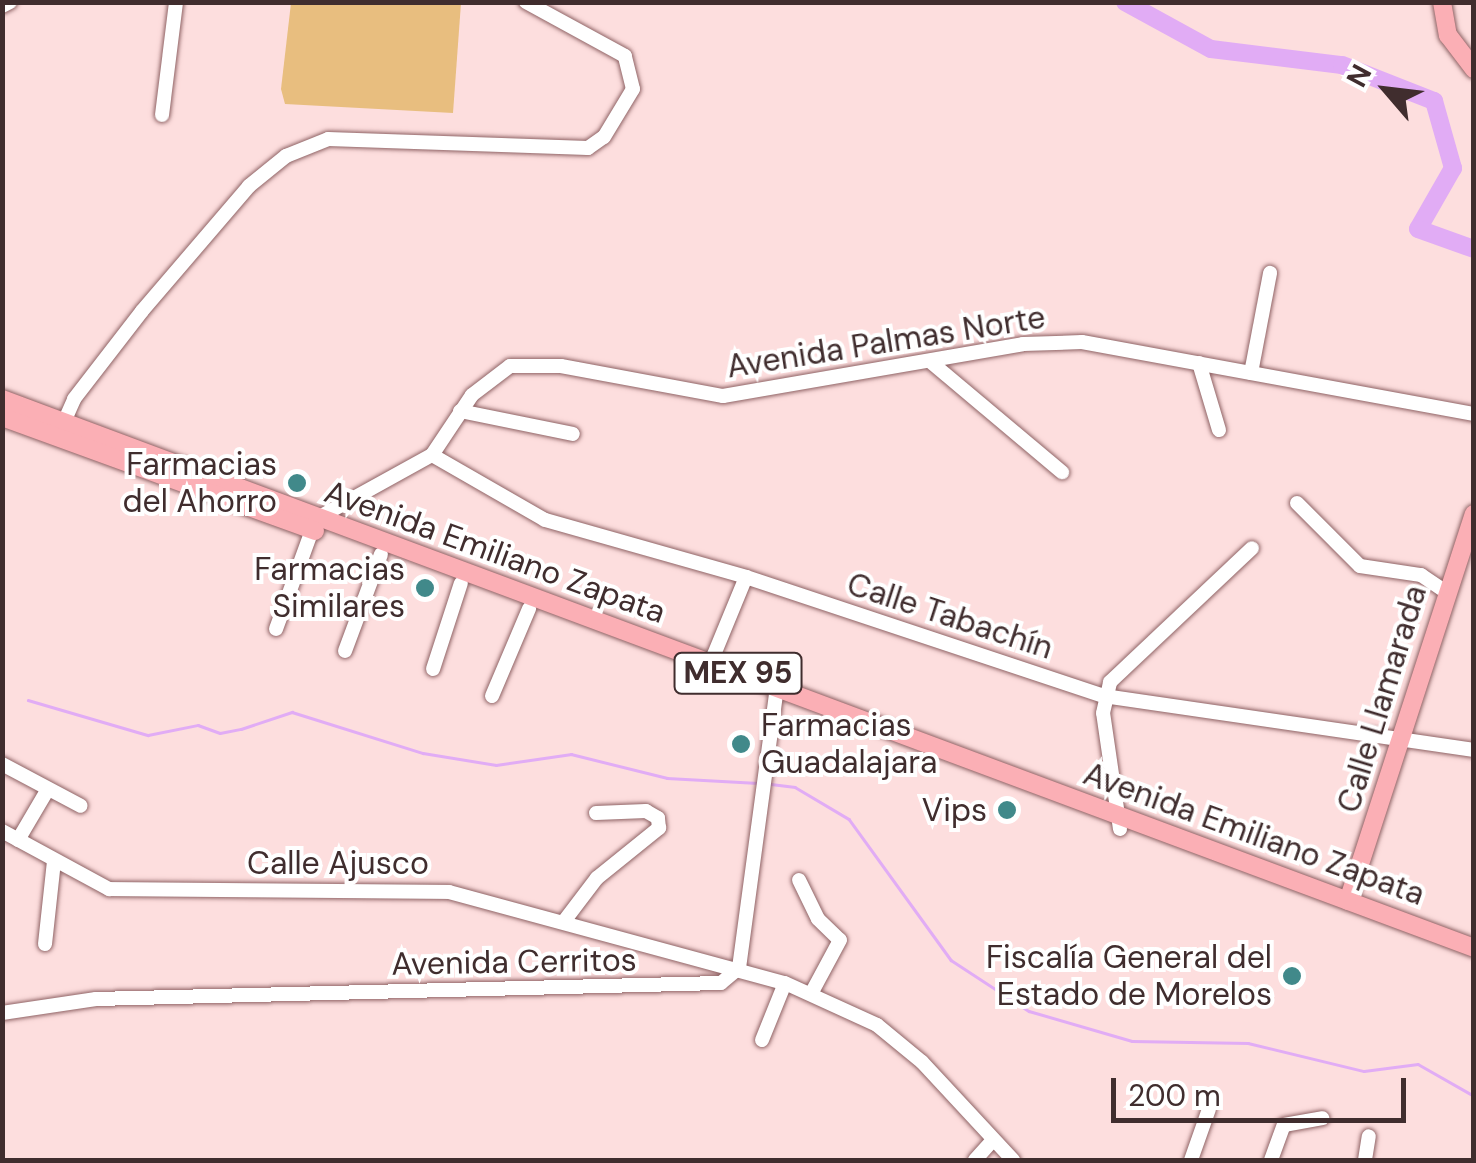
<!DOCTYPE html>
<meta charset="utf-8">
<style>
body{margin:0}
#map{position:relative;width:1476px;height:1163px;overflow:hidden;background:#fddede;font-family:"DM Sans",sans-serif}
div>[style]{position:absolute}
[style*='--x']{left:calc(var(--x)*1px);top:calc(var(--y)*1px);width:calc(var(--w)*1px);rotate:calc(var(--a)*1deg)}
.green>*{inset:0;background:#e8be7f}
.stream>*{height:2.5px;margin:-1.25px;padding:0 1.25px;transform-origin:1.25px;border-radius:1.25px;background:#e1acf5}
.river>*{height:18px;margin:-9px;padding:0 9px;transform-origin:9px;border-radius:9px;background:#e1acf5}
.roads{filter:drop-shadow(0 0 2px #8f6365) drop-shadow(0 0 2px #8f6365)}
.minor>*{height:14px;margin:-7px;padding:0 7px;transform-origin:7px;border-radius:7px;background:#fff}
.major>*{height:18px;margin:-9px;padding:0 9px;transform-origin:9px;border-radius:9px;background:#fbafb5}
.dots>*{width:28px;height:28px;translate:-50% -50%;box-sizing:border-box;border:5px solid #fff;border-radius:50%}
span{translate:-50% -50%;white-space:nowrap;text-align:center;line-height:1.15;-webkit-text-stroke:8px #fff;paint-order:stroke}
.shield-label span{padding:2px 8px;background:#fff;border:2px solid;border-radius:8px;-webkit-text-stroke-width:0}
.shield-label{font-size:30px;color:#402d2e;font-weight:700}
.street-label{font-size:32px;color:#402d2e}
.poi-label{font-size:32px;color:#402d2e}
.right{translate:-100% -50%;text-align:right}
.left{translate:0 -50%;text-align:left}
.frame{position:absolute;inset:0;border:5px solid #402d2e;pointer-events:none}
.north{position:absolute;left:1336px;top:40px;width:100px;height:100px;-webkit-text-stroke:8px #fff;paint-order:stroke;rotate:298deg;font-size:28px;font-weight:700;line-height:40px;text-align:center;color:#402d2e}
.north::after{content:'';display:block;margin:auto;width:35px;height:45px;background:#402d2e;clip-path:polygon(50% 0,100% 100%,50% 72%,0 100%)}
.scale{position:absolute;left:1111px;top:1078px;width:295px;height:45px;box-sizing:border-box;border:5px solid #402d2e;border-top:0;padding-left:12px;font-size:30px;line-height:35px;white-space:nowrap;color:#402d2e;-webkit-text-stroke:8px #fff;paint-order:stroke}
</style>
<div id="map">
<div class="green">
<div style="clip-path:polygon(291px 3px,461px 3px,453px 113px,285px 104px,281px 89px)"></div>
</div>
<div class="stream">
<div style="--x:28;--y:700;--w:125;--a:16.3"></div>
<div style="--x:148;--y:735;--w:51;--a:-11.3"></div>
<div style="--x:198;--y:725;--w:23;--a:20"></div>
<div style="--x:220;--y:733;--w:21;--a:-11"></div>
<div style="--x:241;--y:729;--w:54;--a:-18.4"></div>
<div style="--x:292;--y:712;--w:137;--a:17.4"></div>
<div style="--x:423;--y:753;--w:74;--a:9.3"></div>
<div style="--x:496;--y:765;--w:76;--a:-8.3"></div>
<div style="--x:571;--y:754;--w:99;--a:14"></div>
<div style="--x:667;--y:778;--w:91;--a:3.1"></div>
<div style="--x:771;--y:784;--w:24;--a:7"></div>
<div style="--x:795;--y:787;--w:63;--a:30.7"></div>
<div style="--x:849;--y:819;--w:174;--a:54.1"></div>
<div style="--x:951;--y:960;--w:93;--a:33.2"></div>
<div style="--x:1029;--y:1011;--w:107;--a:16.2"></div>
<div style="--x:1132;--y:1041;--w:116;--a:1"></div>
<div style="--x:1248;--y:1043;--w:119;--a:13.6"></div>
<div style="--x:1364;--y:1071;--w:54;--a:-7.4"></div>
<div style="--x:1418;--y:1064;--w:64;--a:29.7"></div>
</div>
<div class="river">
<div style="--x:1125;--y:2;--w:98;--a:28.7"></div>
<div style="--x:1211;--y:49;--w:132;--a:7"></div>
<div style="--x:1342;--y:65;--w:99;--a:21.4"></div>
<div style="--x:1434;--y:101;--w:70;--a:74.2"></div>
<div style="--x:1453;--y:168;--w:70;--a:119.8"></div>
<div style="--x:1418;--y:229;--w:59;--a:19.7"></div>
</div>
<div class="roads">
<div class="minor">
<div style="--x:2;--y:6;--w:9;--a:-27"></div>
<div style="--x:162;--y:115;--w:114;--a:-82.9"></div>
<div style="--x:932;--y:363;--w:170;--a:40"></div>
<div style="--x:1199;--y:363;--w:70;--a:73.4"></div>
<div style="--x:1251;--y:373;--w:102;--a:-79.2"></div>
<div style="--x:460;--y:411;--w:115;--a:11.5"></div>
<div style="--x:60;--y:431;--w:35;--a:-66"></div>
<div style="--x:74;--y:399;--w:111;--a:-52.3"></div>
<div style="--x:142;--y:311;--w:165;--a:-49.4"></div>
<div style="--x:249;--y:186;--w:48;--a:-39"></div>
<div style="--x:286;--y:156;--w:45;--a:-22"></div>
<div style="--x:328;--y:139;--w:260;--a:2"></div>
<div style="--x:588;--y:148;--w:19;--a:-35"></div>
<div style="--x:604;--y:137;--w:56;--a:-58.9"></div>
<div style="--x:633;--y:89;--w:34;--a:-104"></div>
<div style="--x:625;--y:56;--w:113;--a:-151.4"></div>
<div style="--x:432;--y:455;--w:130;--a:29.9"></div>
<div style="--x:545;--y:520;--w:209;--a:15.8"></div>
<div style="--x:746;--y:577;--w:377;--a:18.4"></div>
<div style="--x:1104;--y:696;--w:374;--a:8.3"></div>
<div style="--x:1297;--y:503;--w:89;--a:45"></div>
<div style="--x:1360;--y:566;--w:62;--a:8.4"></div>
<div style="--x:1421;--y:575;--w:29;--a:34"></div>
<div style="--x:276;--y:629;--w:117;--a:-70"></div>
<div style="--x:316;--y:519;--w:132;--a:-28.9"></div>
<div style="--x:432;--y:455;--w:72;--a:-56.3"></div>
<div style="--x:472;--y:395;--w:48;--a:-37.3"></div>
<div style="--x:510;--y:366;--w:51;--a:0"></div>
<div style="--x:561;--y:366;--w:165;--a:10.5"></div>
<div style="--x:723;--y:396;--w:304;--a:-9.8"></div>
<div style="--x:1023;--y:344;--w:59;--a:-1.9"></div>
<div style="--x:1082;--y:342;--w:399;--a:10.4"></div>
<div style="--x:345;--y:651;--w:103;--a:-69.6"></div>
<div style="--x:433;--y:669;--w:90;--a:-72"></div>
<div style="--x:706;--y:674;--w:105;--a:-67.6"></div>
<div style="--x:492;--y:696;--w:95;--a:-67"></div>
<div style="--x:2;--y:764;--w:89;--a:28"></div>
<div style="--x:1120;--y:829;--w:117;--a:-98.3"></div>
<div style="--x:1103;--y:713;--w:32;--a:-77"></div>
<div style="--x:1110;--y:682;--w:195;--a:-43.3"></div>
<div style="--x:2;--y:831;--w:122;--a:28.5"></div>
<div style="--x:109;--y:889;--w:340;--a:0.5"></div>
<div style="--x:449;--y:892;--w:348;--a:15.2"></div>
<div style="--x:785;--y:983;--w:101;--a:24.5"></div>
<div style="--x:877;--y:1025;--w:58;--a:39.4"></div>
<div style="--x:922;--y:1062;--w:134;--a:47.1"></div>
<div style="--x:18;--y:840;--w:59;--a:-59.5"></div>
<div style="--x:799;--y:880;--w:43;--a:64"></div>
<div style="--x:818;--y:919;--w:30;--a:44"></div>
<div style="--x:840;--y:940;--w:59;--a:118.3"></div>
<div style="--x:565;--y:920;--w:53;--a:-52.7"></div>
<div style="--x:597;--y:878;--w:80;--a:-38.9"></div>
<div style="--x:659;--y:828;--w:10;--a:-96"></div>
<div style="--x:658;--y:818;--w:14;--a:-150"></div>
<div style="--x:646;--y:811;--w:50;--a:177.7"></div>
<div style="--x:45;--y:944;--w:83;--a:-83.8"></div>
<div style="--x:2;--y:1013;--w:95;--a:-8.5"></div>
<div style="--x:96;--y:999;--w:625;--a:-1.47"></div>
<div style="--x:721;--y:983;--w:23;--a:-40"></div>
<div style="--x:739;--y:968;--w:283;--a:-82.3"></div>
<div style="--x:762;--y:1040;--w:61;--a:-68"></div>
<div style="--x:975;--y:1160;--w:27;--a:-48"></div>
<div style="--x:1191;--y:1160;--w:54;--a:-70.6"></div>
<div style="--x:1271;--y:1160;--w:37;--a:-70"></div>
<div style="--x:1284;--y:1125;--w:39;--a:-10"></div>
<div style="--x:1365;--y:1160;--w:24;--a:-81"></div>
</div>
<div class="major">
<div style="--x:1442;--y:2;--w:34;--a:80"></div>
<div style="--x:1448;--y:35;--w:43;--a:52.6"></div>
<div style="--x:2;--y:399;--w:1571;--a:20.45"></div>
<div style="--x:2;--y:417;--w:333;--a:20"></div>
<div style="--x:1348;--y:901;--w:407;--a:-72"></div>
</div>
</div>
<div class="dots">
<div style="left:297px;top:483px;background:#41898a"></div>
<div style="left:425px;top:588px;background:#41898a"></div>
<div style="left:741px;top:744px;background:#41898a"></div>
<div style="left:1007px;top:810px;background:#41898a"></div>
<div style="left:1292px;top:976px;background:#41898a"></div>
</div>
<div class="shield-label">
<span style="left:738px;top:673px">MEX 95</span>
</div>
<div class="street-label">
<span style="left:886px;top:342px;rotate:-9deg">Avenida Palmas Norte</span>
<span style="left:495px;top:552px;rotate:20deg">Avenida Emiliano Zapata</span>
<span style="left:950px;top:616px;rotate:18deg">Calle Tabachín</span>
<span style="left:1382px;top:699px;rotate:-73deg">Calle Llamarada</span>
<span style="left:1254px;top:834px;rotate:20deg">Avenida Emiliano Zapata</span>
<span style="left:338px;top:863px">Calle Ajusco</span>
<span style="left:514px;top:962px;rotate:-1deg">Avenida Cerritos</span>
</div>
<div class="poi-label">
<span class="right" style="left:277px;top:483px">Farmacias<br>del Ahorro</span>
<span class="right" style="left:405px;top:588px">Farmacias<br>Similares</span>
<span class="left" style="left:761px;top:744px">Farmacias<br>Guadalajara</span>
<span class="right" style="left:987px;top:810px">Vips</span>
<span class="right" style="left:1272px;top:976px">Fiscalía General del<br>Estado de Morelos</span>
</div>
<div class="frame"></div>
<div class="north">N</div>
<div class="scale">200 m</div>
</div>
